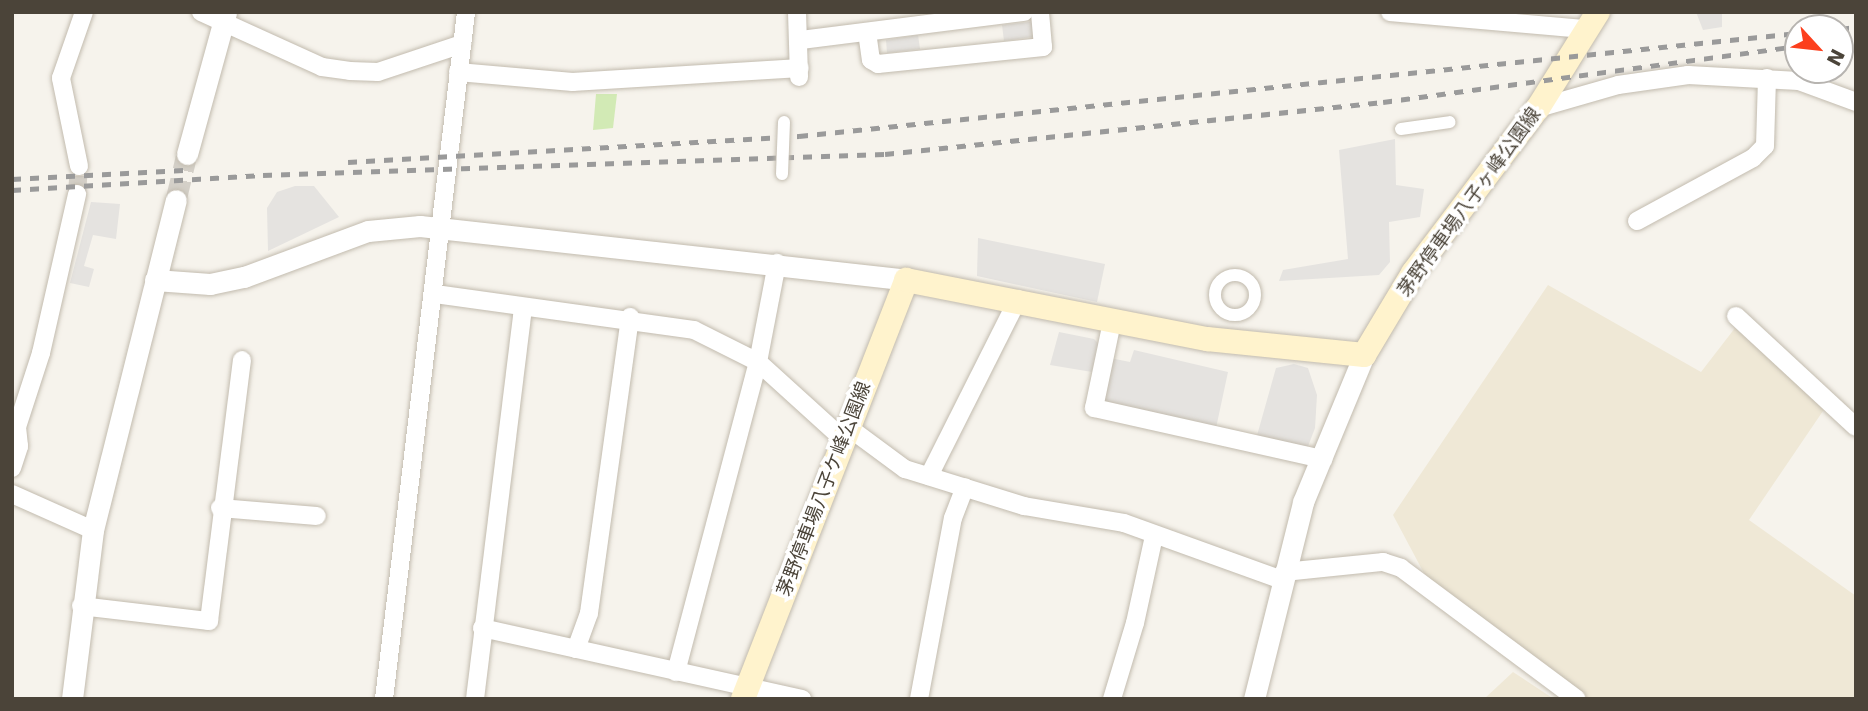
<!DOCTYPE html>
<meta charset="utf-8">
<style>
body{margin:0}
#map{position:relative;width:1868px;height:711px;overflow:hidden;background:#f6f3ec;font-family:"DejaVu Sans","Noto Sans JP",sans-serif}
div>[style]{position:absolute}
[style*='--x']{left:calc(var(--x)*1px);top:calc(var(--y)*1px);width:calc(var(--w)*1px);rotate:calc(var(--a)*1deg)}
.education>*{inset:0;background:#efe8d6}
.green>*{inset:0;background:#d2eab5}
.parking>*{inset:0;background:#e5e3e0}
.minor-tunnel>*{height:18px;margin-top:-9px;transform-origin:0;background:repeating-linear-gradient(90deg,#d4d0c8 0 18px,transparent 0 27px)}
.tertiary-tunnel>*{height:21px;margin-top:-10.5px;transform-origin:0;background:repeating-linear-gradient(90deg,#d4d0c8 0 21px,transparent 0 31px)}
.roads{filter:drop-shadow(0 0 2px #c2bbae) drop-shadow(0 0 2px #c2bbae)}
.pedestrian>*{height:12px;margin:-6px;padding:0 6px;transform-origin:6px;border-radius:6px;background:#fff}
.pedestrian>.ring{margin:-6px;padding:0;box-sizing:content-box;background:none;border:12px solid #fff;border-radius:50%}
.minor>*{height:18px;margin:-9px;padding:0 9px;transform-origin:9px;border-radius:9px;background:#fff}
.tertiary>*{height:21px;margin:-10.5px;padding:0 10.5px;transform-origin:10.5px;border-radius:10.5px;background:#fff}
.secondary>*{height:24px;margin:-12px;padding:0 12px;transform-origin:12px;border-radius:12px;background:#fff3cd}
.rail>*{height:4.5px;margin-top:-2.25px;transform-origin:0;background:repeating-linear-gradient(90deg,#9a9a9a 0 9px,transparent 0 18px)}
.bridges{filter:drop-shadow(0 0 2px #c2bbae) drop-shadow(0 0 2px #c2bbae)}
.pedestrian-bridge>*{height:12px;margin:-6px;padding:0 6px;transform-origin:6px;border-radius:6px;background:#fff}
span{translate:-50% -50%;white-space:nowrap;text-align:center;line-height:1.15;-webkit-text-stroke:7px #fff;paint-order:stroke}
.street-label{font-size:19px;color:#4b4439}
.frame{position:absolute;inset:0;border:14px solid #4b4439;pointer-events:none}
.north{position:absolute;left:1784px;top:14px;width:70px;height:70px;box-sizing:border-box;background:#fff;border:2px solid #b7b4b0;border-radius:50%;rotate:117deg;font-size:19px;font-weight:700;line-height:28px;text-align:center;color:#4b4439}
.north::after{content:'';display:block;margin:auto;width:24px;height:32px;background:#fc3f1d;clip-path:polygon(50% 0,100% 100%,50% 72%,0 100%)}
</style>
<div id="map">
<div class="education">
<div style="clip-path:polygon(1548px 285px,1701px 372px,1735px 328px,1825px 408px,1749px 520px,1856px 596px,1856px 699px,1587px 699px,1426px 577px,1393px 515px)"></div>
<div style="clip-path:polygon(1513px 672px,1554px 699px,1484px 699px)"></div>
</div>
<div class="green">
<div style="clip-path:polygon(596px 94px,617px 94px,613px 128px,593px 130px)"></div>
</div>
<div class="parking">
<div style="clip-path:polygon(1696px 12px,1722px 12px,1722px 27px,1703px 30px)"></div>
<div style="clip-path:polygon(1037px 21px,1038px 36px,1004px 41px,1002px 25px)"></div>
<div style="clip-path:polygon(918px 35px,920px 49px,887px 53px,886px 40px)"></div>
<div style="clip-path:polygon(1395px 139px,1396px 185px,1424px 189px,1420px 217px,1389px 222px,1390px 262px,1379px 275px,1279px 281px,1283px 270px,1348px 259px,1339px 150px)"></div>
<div style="clip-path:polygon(295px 186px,314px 186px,339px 217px,268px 251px,267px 208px,277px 192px)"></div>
<div style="clip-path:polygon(91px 202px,120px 204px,116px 239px,93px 235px,84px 266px,94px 269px,89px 287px,70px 283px)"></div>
<div style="clip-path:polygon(978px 238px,1105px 264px,1097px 302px,977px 276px)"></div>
<div style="clip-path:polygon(1059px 332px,1094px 339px,1100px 345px,1092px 372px,1050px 365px)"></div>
<div style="clip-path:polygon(1134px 350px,1228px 372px,1216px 428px,1099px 404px,1110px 358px,1130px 362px)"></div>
<div style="clip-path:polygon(1294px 364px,1308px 368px,1317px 395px,1315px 428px,1307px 449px,1256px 439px,1276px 368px)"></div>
</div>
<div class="minor-tunnel">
<div style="--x:77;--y:194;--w:28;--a:-86"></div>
</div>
<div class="tertiary-tunnel">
<div style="--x:176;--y:200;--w:47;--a:-76.6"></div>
</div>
<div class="roads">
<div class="pedestrian">
<div style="--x:1401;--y:129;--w:49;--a:-8.1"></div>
<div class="ring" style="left:1215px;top:275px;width:28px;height:28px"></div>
</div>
<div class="minor">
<div style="--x:201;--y:12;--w:133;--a:24.4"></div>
<div style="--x:322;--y:67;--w:28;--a:8"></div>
<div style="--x:350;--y:71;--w:28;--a:2"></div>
<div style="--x:378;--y:72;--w:89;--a:-18.4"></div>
<div style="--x:797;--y:12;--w:65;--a:88.2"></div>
<div style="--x:1390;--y:12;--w:197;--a:5"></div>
<div style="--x:867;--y:32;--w:28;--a:82"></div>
<div style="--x:871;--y:60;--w:8;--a:30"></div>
<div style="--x:878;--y:64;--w:166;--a:-5.9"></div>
<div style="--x:1043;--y:47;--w:35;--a:-95"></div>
<div style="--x:801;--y:40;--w:225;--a:-7.2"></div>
<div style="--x:458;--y:72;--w:115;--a:5"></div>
<div style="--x:573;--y:82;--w:227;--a:-3.5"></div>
<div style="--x:1538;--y:108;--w:83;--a:-16"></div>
<div style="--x:1618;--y:85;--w:71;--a:-8.1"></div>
<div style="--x:1688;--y:75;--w:111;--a:3.1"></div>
<div style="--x:1799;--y:81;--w:61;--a:20.2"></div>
<div style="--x:79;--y:166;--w:90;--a:-101.6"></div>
<div style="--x:61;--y:78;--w:70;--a:-70.8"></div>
<div style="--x:1637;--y:221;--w:132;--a:-28.5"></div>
<div style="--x:1753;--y:158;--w:17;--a:-45"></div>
<div style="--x:1765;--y:146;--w:68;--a:-88.3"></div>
<div style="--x:435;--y:294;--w:261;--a:7.9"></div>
<div style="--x:694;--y:330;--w:72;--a:26.6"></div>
<div style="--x:758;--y:362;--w:115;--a:42.2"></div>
<div style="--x:1736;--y:316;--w:163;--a:42.8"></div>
<div style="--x:1112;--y:322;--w:88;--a:101.8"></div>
<div style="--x:1094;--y:408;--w:235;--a:12.6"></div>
<div style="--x:848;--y:427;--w:71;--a:36.4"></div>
<div style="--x:905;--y:469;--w:125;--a:17.3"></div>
<div style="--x:1024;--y:506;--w:101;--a:9.6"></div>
<div style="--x:1124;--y:523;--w:168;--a:19.8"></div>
<div style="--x:12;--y:468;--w:23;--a:-72"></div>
<div style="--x:19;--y:446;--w:19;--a:-96"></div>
<div style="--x:17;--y:427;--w:78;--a:-72"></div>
<div style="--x:41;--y:353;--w:163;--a:-77.2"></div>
<div style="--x:929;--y:476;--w:198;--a:-63.3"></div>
<div style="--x:12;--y:494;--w:89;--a:24"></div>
<div style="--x:220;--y:508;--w:97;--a:4.7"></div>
<div style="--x:1284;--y:572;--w:100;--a:-5.8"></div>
<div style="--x:1383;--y:562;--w:19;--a:18"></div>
<div style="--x:1401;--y:568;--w:219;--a:36.7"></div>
<div style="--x:81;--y:606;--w:129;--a:6.7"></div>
<div style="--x:209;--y:621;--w:263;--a:-82.8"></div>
<div style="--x:482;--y:628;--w:328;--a:12.5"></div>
<div style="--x:576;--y:649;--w:38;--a:-70"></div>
<div style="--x:589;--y:613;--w:299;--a:-82.1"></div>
<div style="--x:676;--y:672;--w:321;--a:-75.2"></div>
<div style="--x:758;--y:362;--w:101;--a:-79.1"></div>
<div style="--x:384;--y:699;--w:692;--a:-83.19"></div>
<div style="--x:475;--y:699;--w:394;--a:-83"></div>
<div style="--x:919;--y:699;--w:184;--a:-79.4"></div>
<div style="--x:953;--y:518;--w:33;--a:-69"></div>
<div style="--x:1112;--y:699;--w:79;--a:-73.2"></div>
<div style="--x:1135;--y:623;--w:89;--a:-77.7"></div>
</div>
<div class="tertiary">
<div style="--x:187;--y:154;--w:147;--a:-74.6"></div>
<div style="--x:155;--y:280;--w:55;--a:4.2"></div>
<div style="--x:210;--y:284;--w:35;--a:-12"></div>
<div style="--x:244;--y:277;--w:132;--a:-20.4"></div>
<div style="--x:368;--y:231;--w:52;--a:-5.5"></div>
<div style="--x:420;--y:226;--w:489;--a:6.3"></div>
<div style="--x:72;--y:699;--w:170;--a:-82.9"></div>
<div style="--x:93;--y:530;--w:340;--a:-75.9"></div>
<div style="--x:1254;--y:699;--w:203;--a:-76"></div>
<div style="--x:1303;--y:502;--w:159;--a:-67.5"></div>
</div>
<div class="secondary">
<div style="--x:743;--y:699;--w:450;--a:-68.7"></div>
<div style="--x:906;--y:280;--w:307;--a:11.1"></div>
<div style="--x:1207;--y:339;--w:158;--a:5.8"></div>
<div style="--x:1364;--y:355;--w:96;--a:-59.1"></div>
<div style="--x:1413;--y:273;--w:207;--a:-52.9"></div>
<div style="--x:1538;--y:108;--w:113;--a:-58"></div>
</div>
</div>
<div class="rail">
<div style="--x:1840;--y:29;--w:16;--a:-7"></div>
<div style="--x:1840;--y:41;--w:16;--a:-11"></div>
<div style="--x:348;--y:162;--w:452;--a:-3.3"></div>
<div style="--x:799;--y:136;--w:1004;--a:-5.89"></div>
<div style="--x:12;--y:179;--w:172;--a:-3"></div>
<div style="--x:12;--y:190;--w:251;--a:-3.4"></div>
<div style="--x:263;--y:175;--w:622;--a:-1.93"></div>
<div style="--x:885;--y:154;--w:501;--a:-5.96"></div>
<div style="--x:1383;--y:102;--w:419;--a:-7.7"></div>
</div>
<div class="bridges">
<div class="pedestrian-bridge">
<div style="--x:782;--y:174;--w:52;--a:-87.8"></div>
</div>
</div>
<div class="street-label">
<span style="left:1469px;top:202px;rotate:-54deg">茅野停車場八子ヶ峰公園線</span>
<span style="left:824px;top:489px;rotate:-69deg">茅野停車場八子ケ峰公園線</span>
</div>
<div class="frame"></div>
<div class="north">N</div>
</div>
